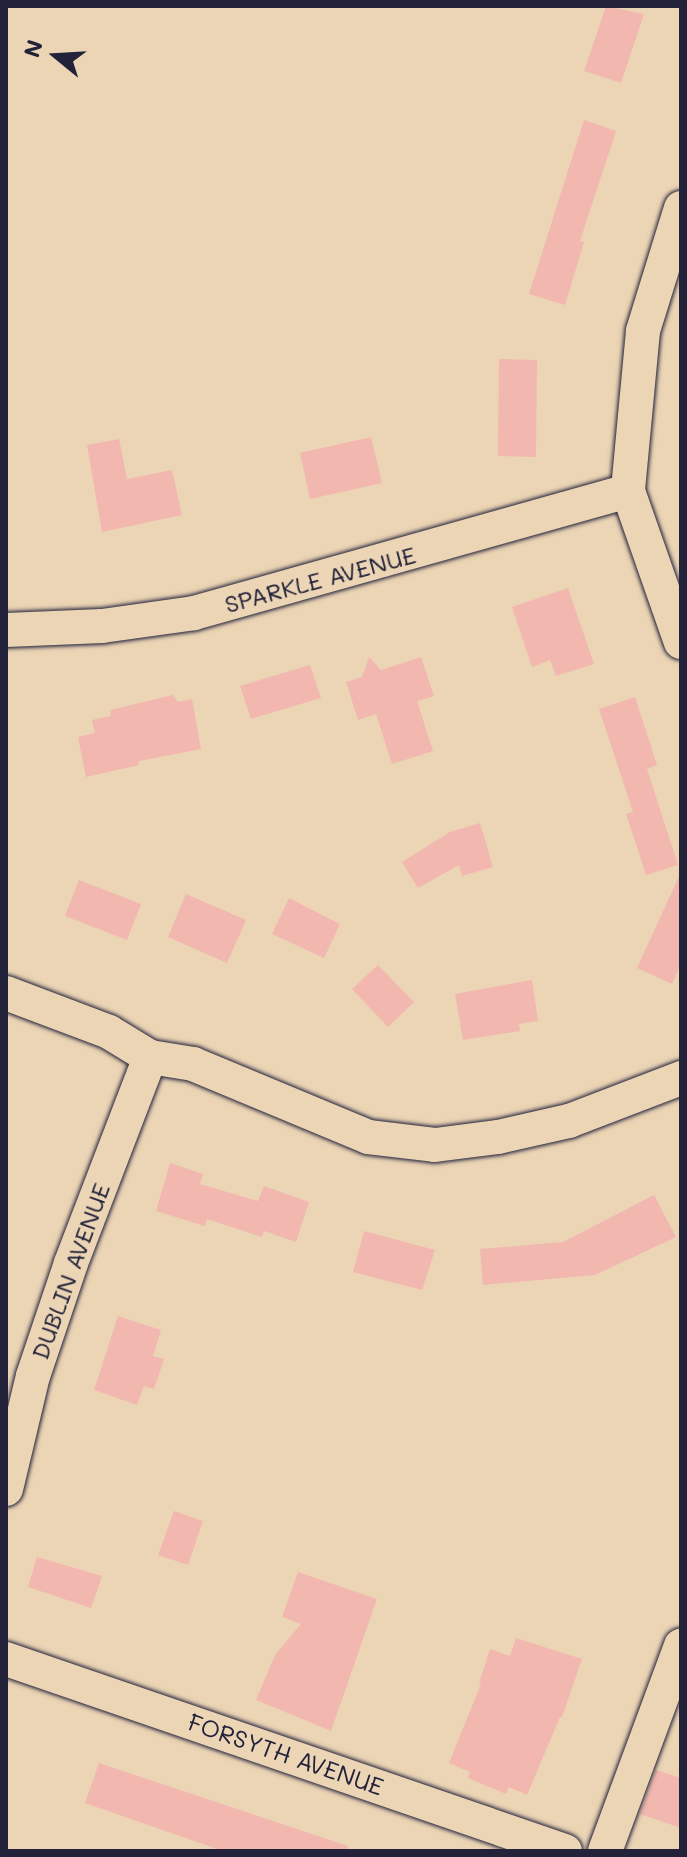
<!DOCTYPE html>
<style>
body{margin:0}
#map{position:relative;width:687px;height:1857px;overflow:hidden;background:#ecd5b5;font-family:Mali,sans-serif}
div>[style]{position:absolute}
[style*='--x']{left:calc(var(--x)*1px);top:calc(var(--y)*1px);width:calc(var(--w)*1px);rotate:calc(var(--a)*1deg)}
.building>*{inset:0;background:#f2b7af}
.roads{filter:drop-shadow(0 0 2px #22223b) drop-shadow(0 0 2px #22223b)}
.minor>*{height:34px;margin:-17px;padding:0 17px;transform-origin:17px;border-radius:17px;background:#ecd5b5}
span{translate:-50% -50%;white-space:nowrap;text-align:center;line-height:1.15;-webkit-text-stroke:7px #ecd5b5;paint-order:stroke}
.street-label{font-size:24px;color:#22223b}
.frame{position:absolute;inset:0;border:8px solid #22223b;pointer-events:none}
.north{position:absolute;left:16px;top:16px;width:80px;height:80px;-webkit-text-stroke:6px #ecd5b5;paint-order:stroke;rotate:288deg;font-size:22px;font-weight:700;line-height:32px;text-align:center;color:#22223b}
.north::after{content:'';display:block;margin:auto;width:28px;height:36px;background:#22223b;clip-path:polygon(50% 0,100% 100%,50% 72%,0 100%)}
</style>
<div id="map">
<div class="building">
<div style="clip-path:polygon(606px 6px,644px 14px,621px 83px,584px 71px)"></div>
<div style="clip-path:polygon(584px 120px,616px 131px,580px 241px,584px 242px,565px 305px,529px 294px)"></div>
<div style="clip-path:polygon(499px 359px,537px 360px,536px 457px,498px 456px)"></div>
<div style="clip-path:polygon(371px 437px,382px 483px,310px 499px,300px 453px)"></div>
<div style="clip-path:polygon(119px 439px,127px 479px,172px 470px,182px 515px,102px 532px,87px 445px)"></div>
<div style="clip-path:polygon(568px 588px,594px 664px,556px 676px,550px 660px,532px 667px,512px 607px)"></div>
<div style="clip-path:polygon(369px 657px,381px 670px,421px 657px,434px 696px,417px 701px,433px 751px,392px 764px,376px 714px,358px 720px,346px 682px,362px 677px)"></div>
<div style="clip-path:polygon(310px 665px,321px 698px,251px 719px,240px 686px)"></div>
<div style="clip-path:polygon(173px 695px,178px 702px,192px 699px,201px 749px,139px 761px,139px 765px,86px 777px,78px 737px,95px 733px,92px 720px,111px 716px,110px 710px)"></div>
<div style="clip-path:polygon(635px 697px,657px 765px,647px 769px,678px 865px,646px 875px,626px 814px,633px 812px,599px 709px)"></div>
<div style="clip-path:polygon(480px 823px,493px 867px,462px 876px,459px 865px,418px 888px,402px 862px,450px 832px)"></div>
<div style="clip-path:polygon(681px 872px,681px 964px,672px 984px,637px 968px)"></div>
<div style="clip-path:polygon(79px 880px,141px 904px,127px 940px,65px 916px)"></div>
<div style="clip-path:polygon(186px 894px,246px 920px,227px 963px,168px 937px)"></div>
<div style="clip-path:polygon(289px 898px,340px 924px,324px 958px,272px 934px)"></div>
<div style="clip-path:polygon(378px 965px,414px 1002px,388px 1027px,352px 989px)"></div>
<div style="clip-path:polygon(532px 980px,538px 1021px,519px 1024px,520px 1031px,463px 1040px,455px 994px)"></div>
<div style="clip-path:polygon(170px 1163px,203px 1174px,200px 1184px,258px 1201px,264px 1186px,309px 1202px,296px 1242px,264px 1231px,262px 1237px,207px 1219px,205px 1226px,156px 1211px)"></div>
<div style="clip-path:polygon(654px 1195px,676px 1237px,595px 1275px,483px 1285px,480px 1249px,563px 1242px)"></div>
<div style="clip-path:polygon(364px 1231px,435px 1250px,422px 1290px,353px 1272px)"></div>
<div style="clip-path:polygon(118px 1316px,161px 1330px,153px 1356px,164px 1359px,154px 1389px,144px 1386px,137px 1405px,94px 1390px)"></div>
<div style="clip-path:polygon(174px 1511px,203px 1521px,188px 1565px,158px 1555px)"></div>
<div style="clip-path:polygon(37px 1557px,102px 1576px,91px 1608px,28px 1587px)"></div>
<div style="clip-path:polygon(298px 1572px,377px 1599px,331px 1731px,256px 1700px,275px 1655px,301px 1624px,282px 1617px)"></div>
<div style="clip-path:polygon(516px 1638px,582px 1659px,562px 1717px,560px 1717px,527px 1795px,509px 1787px,506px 1794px,468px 1778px,470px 1772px,449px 1763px,481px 1684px,479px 1683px,490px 1649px,510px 1656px)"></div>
<div style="clip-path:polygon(99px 1763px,348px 1846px,347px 1851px,223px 1851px,85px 1803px)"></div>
<div style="clip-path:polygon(656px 1770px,681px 1778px,681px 1828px,640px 1814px)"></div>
</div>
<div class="roads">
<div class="minor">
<div style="--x:681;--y:208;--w:129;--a:107.2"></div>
<div style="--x:643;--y:331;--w:161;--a:95.4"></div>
<div style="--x:628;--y:491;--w:160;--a:70.7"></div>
<div style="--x:6;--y:630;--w:96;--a:-2.4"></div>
<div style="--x:102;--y:626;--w:93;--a:-8"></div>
<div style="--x:194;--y:613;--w:451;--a:-15.7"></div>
<div style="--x:6;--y:993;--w:110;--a:20.7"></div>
<div style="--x:109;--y:1032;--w:48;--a:31.4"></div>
<div style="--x:150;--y:1057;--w:44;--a:9.2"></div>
<div style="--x:193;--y:1064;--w:190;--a:22.6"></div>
<div style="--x:368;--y:1137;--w:67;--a:6.8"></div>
<div style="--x:435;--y:1145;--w:64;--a:-7.2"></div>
<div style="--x:498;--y:1137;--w:73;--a:-12.7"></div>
<div style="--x:569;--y:1121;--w:120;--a:-21"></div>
<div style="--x:6;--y:1489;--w:116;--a:-76.6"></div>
<div style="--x:33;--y:1376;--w:119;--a:-71.4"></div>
<div style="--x:71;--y:1263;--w:221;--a:-69"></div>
<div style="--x:6;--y:1659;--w:591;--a:18.96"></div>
<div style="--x:605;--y:1851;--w:219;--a:-69.7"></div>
</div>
</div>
<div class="street-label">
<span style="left:320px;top:579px;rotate:-15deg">SPARKLE AVENUE</span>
<span style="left:70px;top:1271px;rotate:-70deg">DUBLIN AVENUE</span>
<span style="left:286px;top:1754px;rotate:19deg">FORSYTH AVENUE</span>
</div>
<div class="frame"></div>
<div class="north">N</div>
</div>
